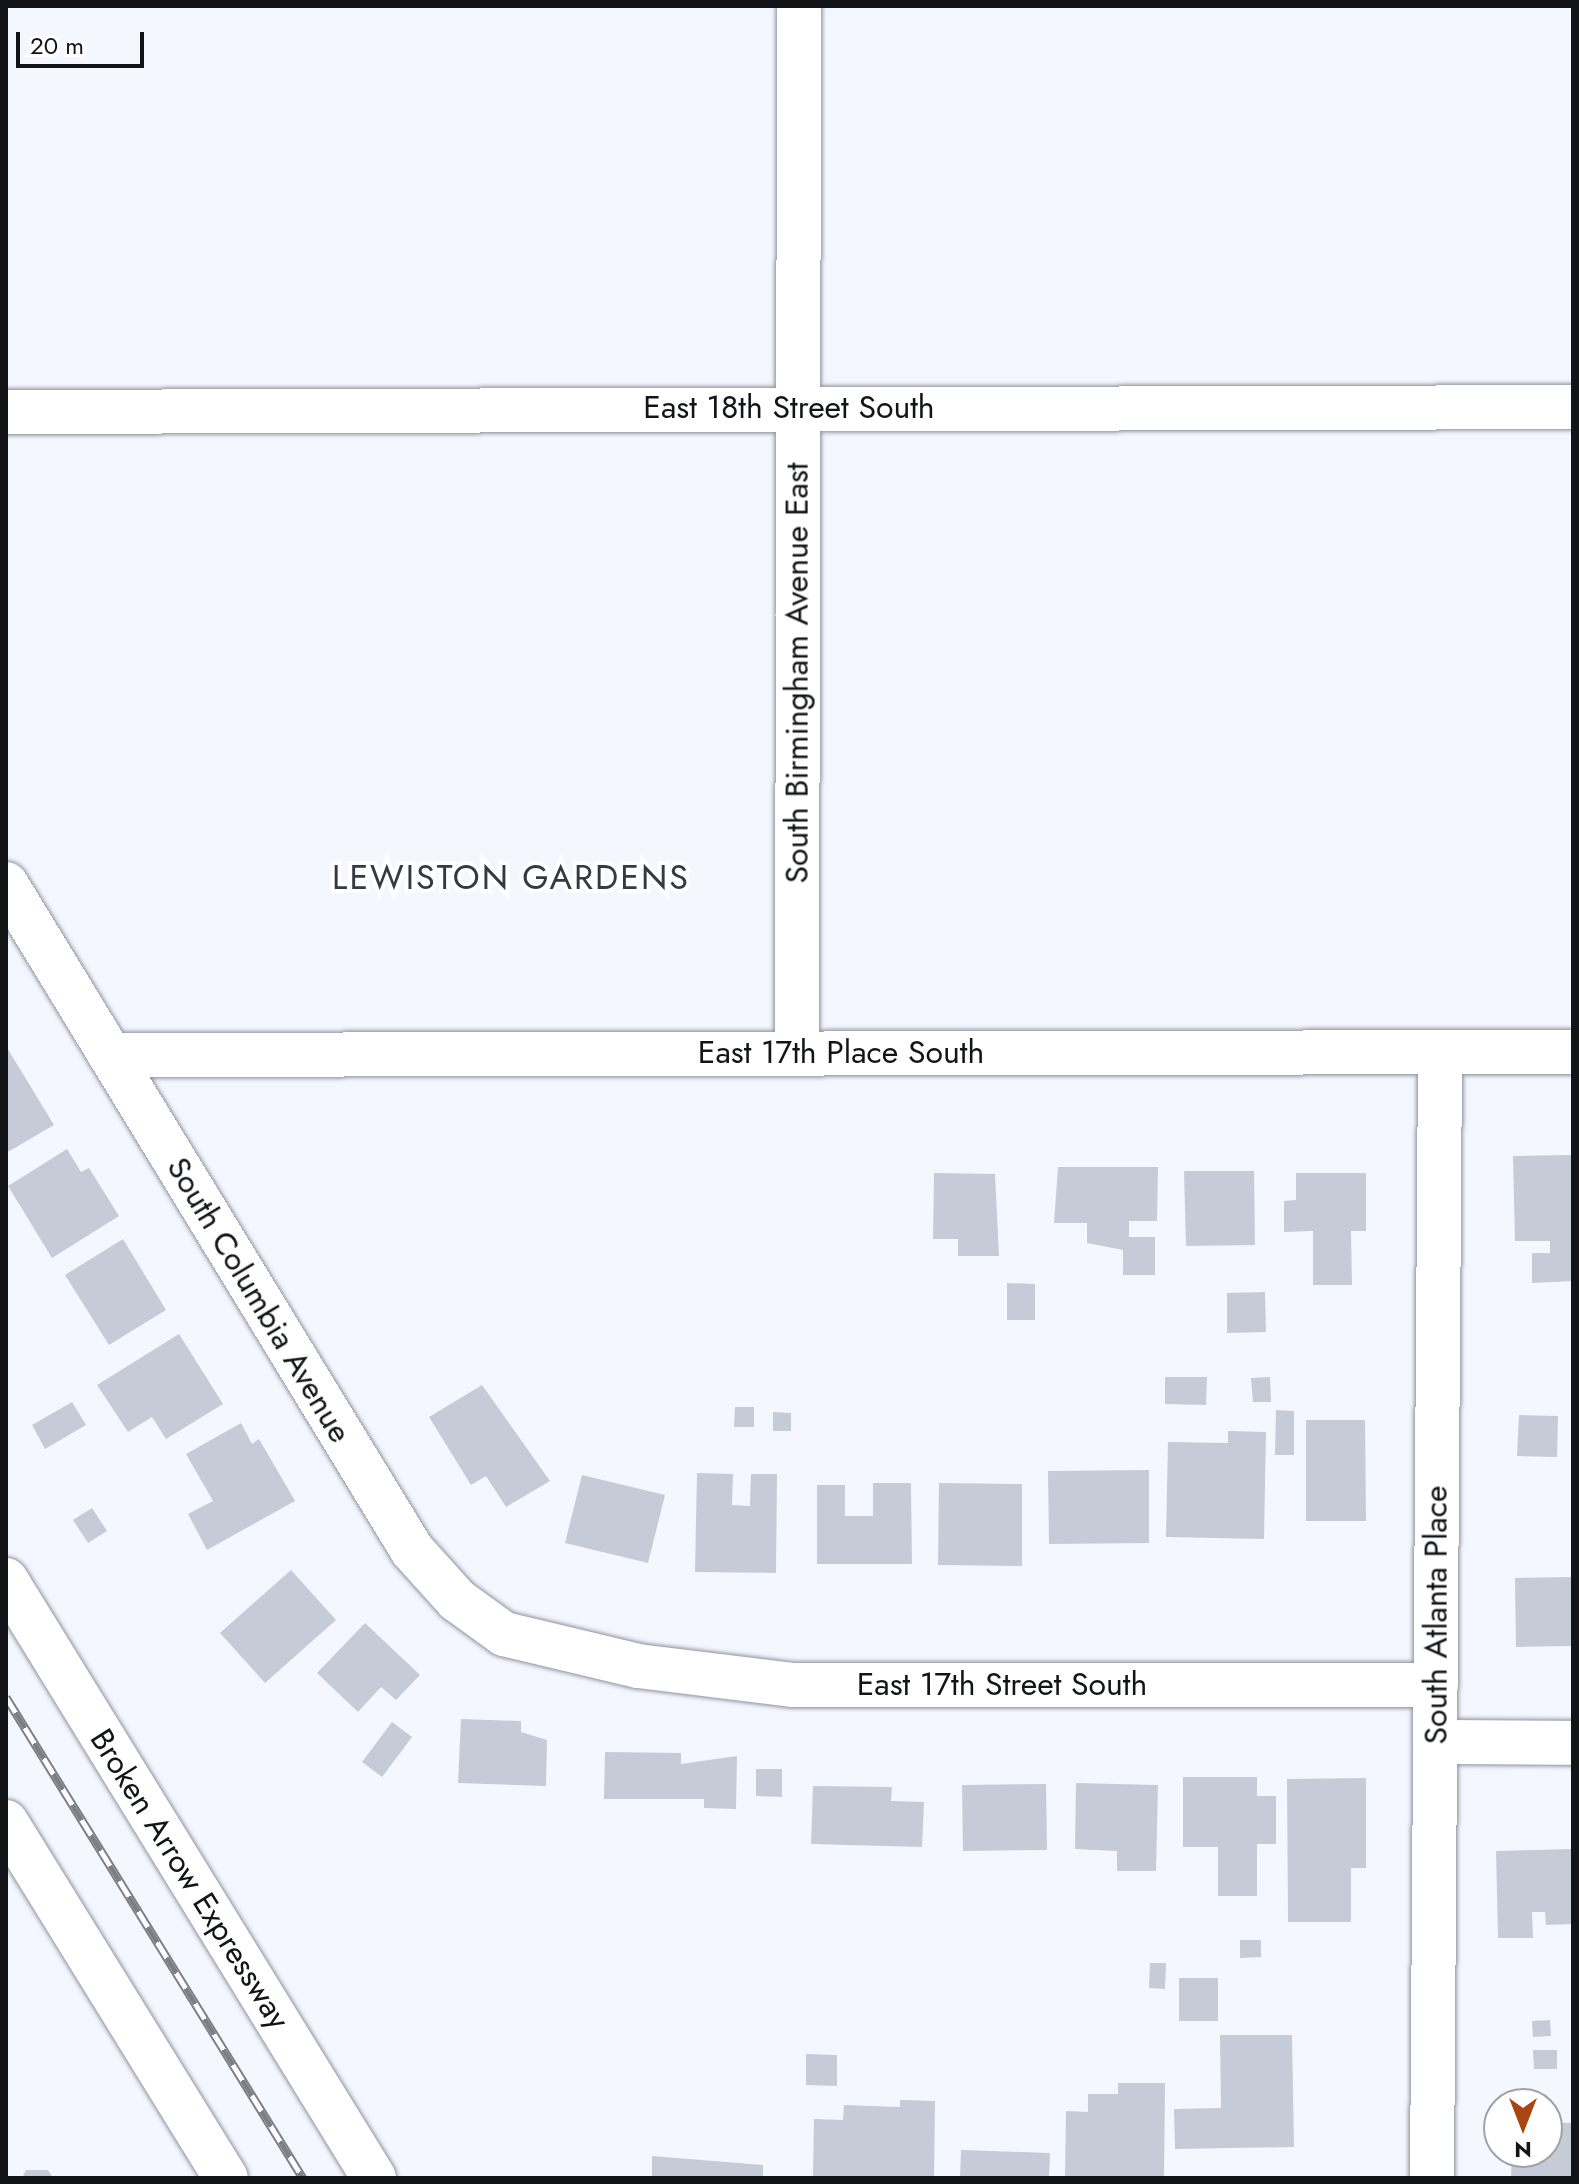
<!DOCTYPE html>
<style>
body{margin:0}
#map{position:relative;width:1579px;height:2184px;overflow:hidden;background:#f4f7ff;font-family:Jost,sans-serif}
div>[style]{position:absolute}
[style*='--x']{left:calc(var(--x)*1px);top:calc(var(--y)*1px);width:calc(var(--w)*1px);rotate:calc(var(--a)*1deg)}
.building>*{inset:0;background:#c6cbd8}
.roads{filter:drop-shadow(0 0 2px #8e939e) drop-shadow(0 0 2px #8e939e)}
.minor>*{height:44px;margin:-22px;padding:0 22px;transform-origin:22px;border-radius:22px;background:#fff}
.motorway>*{height:44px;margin:-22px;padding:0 22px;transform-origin:22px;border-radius:22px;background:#fff}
.rail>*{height:9px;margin-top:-4.5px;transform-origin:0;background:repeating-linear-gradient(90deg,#fff 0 18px,#7d7f85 0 36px);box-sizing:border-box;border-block:2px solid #7d7f85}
span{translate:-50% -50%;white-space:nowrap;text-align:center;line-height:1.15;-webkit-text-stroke:8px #fff;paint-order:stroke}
.street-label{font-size:32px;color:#121418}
.neighbourhood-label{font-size:34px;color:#353943;letter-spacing:2px}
.frame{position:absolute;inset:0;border:8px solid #121418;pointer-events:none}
.north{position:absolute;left:1483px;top:2088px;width:80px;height:80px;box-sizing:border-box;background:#fff;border:2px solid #a0a1a3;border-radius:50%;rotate:180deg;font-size:22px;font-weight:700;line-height:32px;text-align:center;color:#121418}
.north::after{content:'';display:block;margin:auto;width:28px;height:36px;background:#a94511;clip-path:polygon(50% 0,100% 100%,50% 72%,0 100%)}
.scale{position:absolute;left:16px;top:32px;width:128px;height:36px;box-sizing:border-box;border:4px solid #121418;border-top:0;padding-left:10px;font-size:24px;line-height:28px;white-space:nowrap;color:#121418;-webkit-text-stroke:6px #fff;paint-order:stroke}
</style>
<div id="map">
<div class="building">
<div style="clip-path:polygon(6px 1046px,54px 1125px,6px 1153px)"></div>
<div style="clip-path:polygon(67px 1149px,81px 1172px,89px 1168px,119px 1216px,52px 1258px,8px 1186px)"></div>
<div style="clip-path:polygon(1573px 1155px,1573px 1281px,1532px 1283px,1532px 1253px,1550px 1253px,1550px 1241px,1515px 1241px,1513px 1156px)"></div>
<div style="clip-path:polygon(1058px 1167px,1158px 1167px,1157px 1221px,1129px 1221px,1129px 1237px,1155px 1237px,1155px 1275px,1123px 1275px,1123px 1250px,1087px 1243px,1087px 1223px,1054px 1223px)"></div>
<div style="clip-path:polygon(1184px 1171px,1254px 1171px,1255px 1245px,1186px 1246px)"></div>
<div style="clip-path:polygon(934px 1173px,995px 1174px,999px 1256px,958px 1256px,958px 1239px,933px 1239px)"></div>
<div style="clip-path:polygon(1296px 1173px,1366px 1173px,1366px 1231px,1351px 1231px,1352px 1285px,1313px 1285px,1313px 1231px,1284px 1232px,1284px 1201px,1296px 1200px)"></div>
<div style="clip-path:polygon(123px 1239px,166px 1310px,109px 1345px,65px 1275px)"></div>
<div style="clip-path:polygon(1007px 1283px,1035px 1284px,1035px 1320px,1007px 1320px)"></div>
<div style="clip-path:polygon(1265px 1292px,1266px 1332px,1227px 1333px,1227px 1293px)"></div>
<div style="clip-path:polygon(179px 1334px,223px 1404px,166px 1439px,152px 1417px,128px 1432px,97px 1385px)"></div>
<div style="clip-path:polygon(1165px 1377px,1207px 1377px,1206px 1405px,1165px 1404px)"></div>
<div style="clip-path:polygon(1270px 1377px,1271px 1402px,1253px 1402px,1251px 1378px)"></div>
<div style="clip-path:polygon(482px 1385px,550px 1481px,506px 1507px,486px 1476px,471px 1485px,429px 1417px)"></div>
<div style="clip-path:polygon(72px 1402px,86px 1425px,45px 1449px,32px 1425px)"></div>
<div style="clip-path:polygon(735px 1407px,754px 1407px,754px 1427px,734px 1427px)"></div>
<div style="clip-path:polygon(1276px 1410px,1294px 1411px,1294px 1455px,1275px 1455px)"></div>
<div style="clip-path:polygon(773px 1412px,791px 1413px,791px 1431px,773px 1431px)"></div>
<div style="clip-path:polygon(1519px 1415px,1558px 1416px,1557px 1457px,1517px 1456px)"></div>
<div style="clip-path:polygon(1306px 1420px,1365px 1420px,1366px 1521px,1306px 1521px)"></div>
<div style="clip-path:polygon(241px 1423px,252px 1444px,259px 1439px,295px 1501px,207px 1550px,188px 1514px,213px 1501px,186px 1454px)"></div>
<div style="clip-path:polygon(1228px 1431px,1266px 1432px,1264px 1539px,1166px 1537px,1168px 1442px,1228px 1443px)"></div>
<div style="clip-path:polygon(1149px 1470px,1149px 1543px,1049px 1544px,1048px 1471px)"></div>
<div style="clip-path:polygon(697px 1473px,733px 1474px,732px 1505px,750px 1506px,751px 1474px,777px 1474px,776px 1573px,695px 1572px)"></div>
<div style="clip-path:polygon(582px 1475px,665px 1495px,648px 1563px,565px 1543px)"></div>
<div style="clip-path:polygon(873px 1483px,911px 1483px,912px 1564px,817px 1564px,817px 1485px,845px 1485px,845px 1516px,873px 1516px)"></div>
<div style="clip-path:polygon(939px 1483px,1022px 1484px,1022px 1566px,938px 1565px)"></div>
<div style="clip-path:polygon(92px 1508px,107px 1531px,88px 1543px,73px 1520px)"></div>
<div style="clip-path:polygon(291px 1570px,336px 1620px,265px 1683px,220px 1633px)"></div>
<div style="clip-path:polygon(1573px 1577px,1573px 1646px,1516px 1647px,1515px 1578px)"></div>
<div style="clip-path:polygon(365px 1623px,420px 1675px,396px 1700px,381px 1687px,358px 1712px,317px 1673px)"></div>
<div style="clip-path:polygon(461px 1719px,521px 1721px,521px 1732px,547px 1740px,546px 1786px,458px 1783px)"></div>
<div style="clip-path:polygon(392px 1722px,412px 1737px,382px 1777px,362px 1762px)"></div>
<div style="clip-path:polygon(605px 1752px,681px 1753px,681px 1764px,737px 1756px,736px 1809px,704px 1808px,704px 1799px,604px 1799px)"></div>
<div style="clip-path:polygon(756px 1769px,782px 1769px,782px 1797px,756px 1796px)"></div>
<div style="clip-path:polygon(1183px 1777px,1257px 1777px,1257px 1796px,1276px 1796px,1276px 1844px,1257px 1844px,1257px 1896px,1218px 1896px,1218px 1847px,1183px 1847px)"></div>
<div style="clip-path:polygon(1366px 1778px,1366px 1868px,1351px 1868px,1351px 1922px,1288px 1922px,1287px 1779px)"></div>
<div style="clip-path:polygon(1076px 1783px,1158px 1785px,1156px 1871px,1117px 1871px,1117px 1851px,1075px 1849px)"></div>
<div style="clip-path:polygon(1046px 1784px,1047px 1850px,963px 1851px,962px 1785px)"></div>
<div style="clip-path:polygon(813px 1786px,892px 1787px,891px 1801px,924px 1802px,922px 1847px,811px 1844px)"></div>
<div style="clip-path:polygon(1573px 1849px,1573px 1924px,1546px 1925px,1545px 1912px,1532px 1912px,1533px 1938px,1498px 1938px,1496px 1851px)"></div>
<div style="clip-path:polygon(1240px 1940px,1261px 1940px,1261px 1957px,1240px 1958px)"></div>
<div style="clip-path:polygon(1150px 1963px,1166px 1963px,1165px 1989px,1149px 1988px)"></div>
<div style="clip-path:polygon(1179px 1978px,1218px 1978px,1218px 2021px,1179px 2021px)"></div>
<div style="clip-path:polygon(1550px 2020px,1551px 2036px,1533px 2037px,1532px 2021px)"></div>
<div style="clip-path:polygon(1220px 2035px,1292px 2035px,1294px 2147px,1175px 2149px,1174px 2109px,1221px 2108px)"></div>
<div style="clip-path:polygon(1533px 2050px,1557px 2050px,1557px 2069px,1534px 2069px)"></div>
<div style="clip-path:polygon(806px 2054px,837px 2055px,837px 2086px,806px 2085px)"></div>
<div style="clip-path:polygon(1118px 2083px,1165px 2083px,1164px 2178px,1065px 2178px,1066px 2111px,1088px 2112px,1088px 2094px,1118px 2094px)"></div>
<div style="clip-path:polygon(900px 2100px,935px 2101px,934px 2178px,813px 2178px,814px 2119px,843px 2120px,844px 2105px,900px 2107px)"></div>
<div style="clip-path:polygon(1547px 2122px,1573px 2123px,1573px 2178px,1511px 2178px,1512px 2152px,1547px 2152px)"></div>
<div style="clip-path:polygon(961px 2150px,1050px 2153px,1049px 2178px,960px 2178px)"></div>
<div style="clip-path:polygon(652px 2156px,763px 2165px,763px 2178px,652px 2178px)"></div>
<div style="clip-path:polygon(26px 2170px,48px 2170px,53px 2178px,22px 2178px)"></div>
</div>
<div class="roads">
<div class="minor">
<div style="--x:6;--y:412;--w:1567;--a:-0.18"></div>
<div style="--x:6;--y:884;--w:780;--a:58.63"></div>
<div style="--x:412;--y:1550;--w:67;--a:48"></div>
<div style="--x:457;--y:1600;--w:58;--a:35.9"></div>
<div style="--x:504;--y:1634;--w:138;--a:13.4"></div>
<div style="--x:638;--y:1666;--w:155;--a:7"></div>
<div style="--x:792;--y:1685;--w:644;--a:0"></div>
<div style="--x:797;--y:1052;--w:1046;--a:-89.89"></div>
<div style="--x:110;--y:1055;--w:1463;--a:-0.12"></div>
<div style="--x:1435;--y:1742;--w:138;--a:0.4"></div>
<div style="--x:1432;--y:2178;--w:1126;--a:-89.59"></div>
</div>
<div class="motorway">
<div style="--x:6;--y:1580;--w:702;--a:58.39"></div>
<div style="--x:6;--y:1822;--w:418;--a:58.3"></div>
</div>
</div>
<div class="rail">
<div style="--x:6;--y:1697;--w:565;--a:58.31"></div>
</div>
<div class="street-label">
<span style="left:789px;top:407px">East 18th Street South</span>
<span style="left:797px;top:673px;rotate:-90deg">South Birmingham Avenue East</span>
<span style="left:841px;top:1052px">East 17th Place South</span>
<span style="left:259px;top:1300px;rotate:59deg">South Columbia Avenue</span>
<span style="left:1436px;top:1615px;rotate:-90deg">South Atlanta Place</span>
<span style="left:1002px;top:1684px">East 17th Street South</span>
<span style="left:190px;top:1879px;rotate:58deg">Broken Arrow Expressway</span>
</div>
<div class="neighbourhood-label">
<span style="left:511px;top:878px">LEWISTON GARDENS</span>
</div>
<div class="frame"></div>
<div class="north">N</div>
<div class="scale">20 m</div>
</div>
